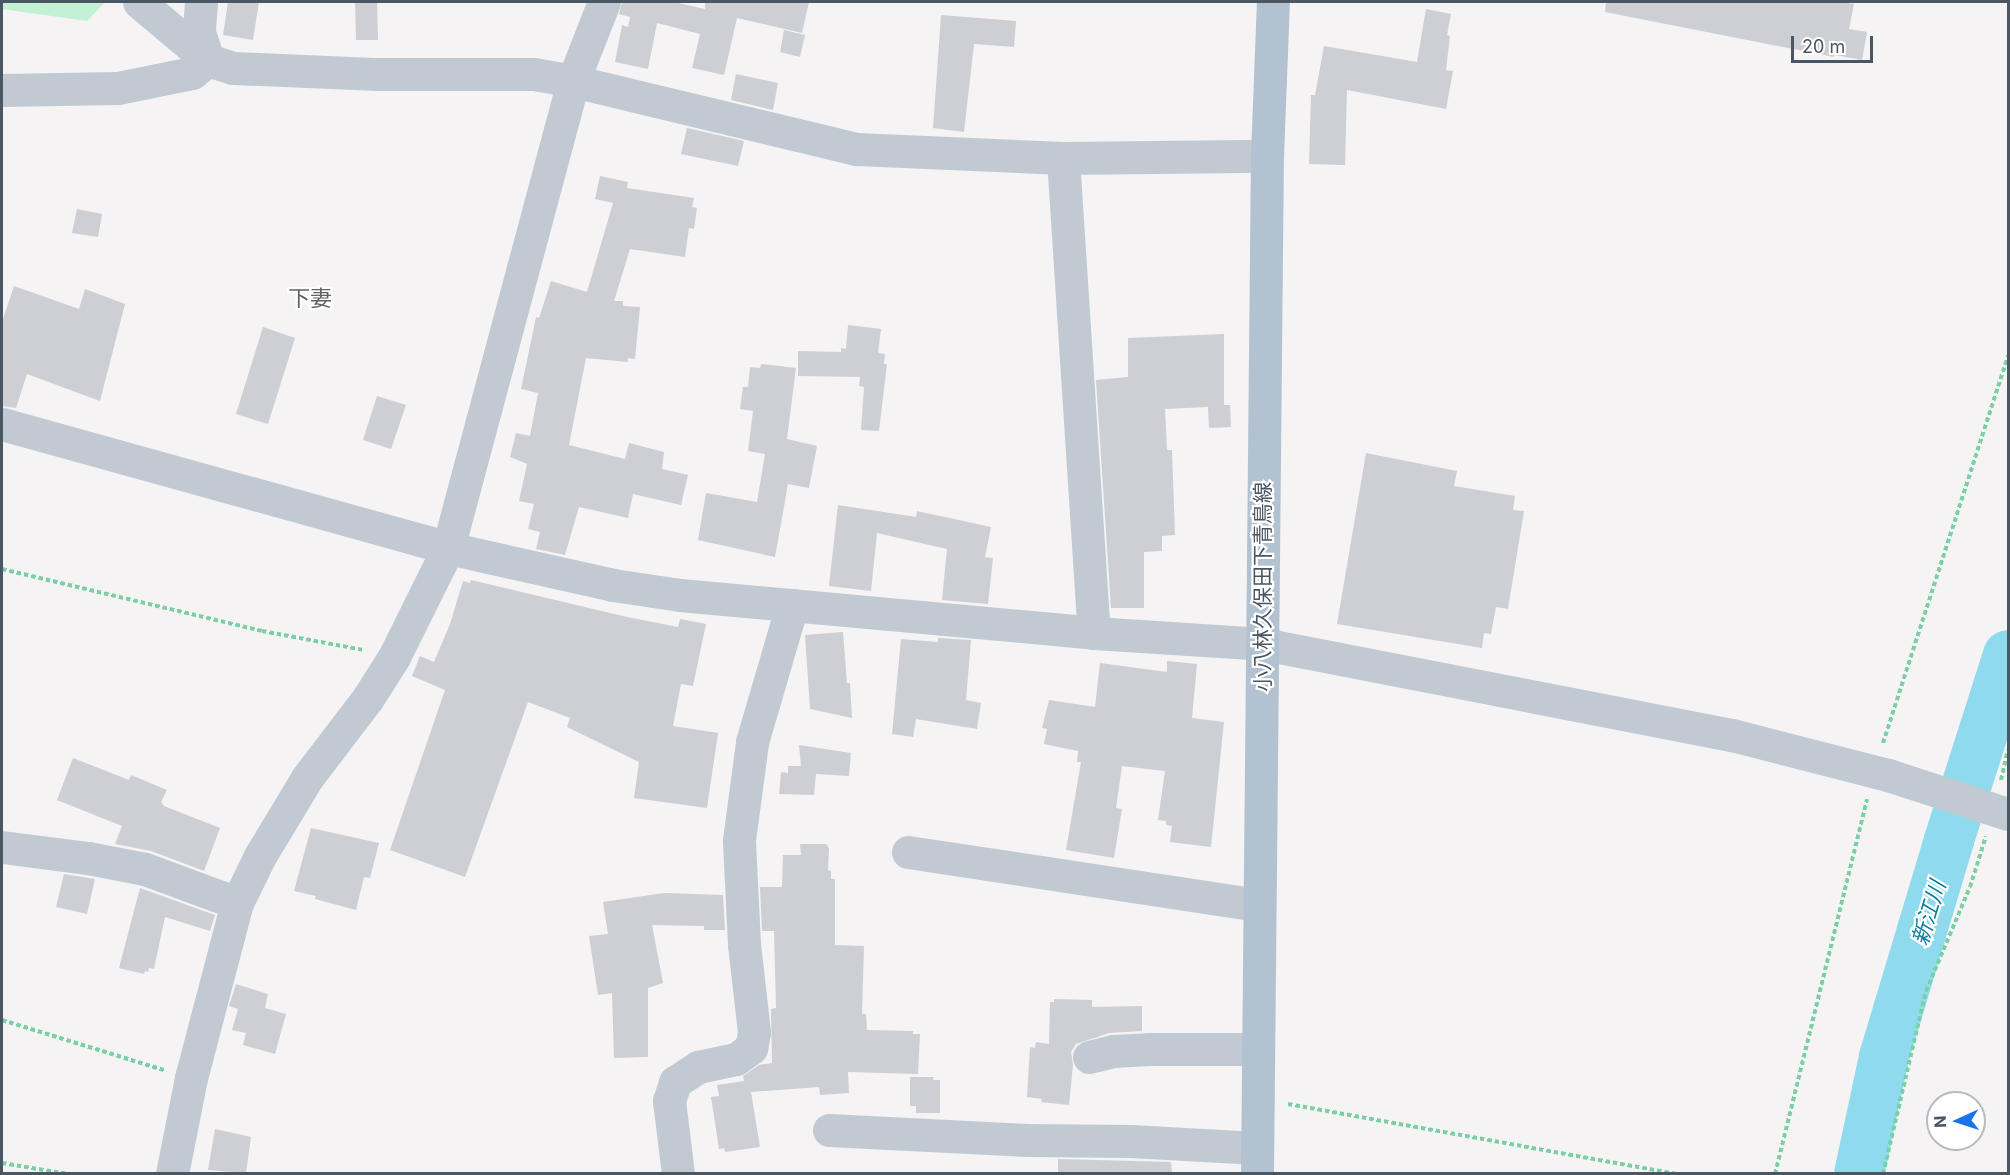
<!DOCTYPE html>
<meta charset="utf-8">
<style>
body{margin:0}
#map{position:relative;width:2010px;height:1175px;overflow:hidden;background:#f5f3f3;font-family:Inter,"Noto Sans JP",sans-serif}
div>[style]{position:absolute}
[style*='--x']{left:calc(var(--x)*1px);top:calc(var(--y)*1px);width:calc(var(--w)*1px);rotate:calc(var(--a)*1deg)}
.green>*{inset:0;background:#c3f1d5}
.river>*{height:50px;margin:-25px;padding:0 25px;transform-origin:25px;border-radius:25px;background:#90daee}
.building>*{inset:0;background:#cdcfd5}
.path>*{height:4px;margin-top:-2px;transform-origin:0;background:repeating-linear-gradient(90deg,#7ad0a6 0 4.5px,transparent 0 7.5px)}
.minor>*{height:33px;margin:-16.5px;padding:0 16.5px;transform-origin:16.5px;border-radius:16.5px;background:#c1cad2}
.major>*{height:33px;margin:-16.5px;padding:0 16.5px;transform-origin:16.5px;border-radius:16.5px;background:#b3c2d1}
span{translate:-50% -50%;white-space:nowrap;text-align:center;line-height:1.15;-webkit-text-stroke:4.5px #fff;paint-order:stroke}
.street-label{font-size:21px;color:#4a5661}
.neighbourhood-label{font-size:22px;color:#5f6368}
.water-label{font-size:22px;color:#0c7c9b;font-style:italic}
.frame{position:absolute;inset:0;border:3px solid #4a5661;pointer-events:none}
.north{position:absolute;left:1926px;top:1091px;width:60px;height:60px;box-sizing:border-box;background:#fff;border:2px solid #b7bbc0;border-radius:50%;rotate:267deg;font-size:16px;font-weight:700;line-height:24px;text-align:center;color:#4a5661}
.north::after{content:'';display:block;margin:auto;width:21px;height:27px;background:#1a73e8;clip-path:polygon(50% 0,100% 100%,50% 72%,0 100%)}
.scale{position:absolute;left:1791px;top:36px;width:82px;height:27px;box-sizing:border-box;border:3px solid #4a5661;border-top:0;padding-left:8px;font-size:18px;line-height:21px;white-space:nowrap;color:#4a5661;-webkit-text-stroke:4px #fff;paint-order:stroke}
</style>
<div id="map">
<div class="green">
<div style="clip-path:polygon(2px 2px,105px 2px,87px 21px,2px 9px)"></div>
</div>
<div class="river">
<div style="--x:1859;--y:1174;--w:120;--a:-77.9"></div>
<div style="--x:1884;--y:1057;--w:227;--a:-73.3"></div>
<div style="--x:1949;--y:840;--w:194;--a:-72.3"></div>
</div>
<div class="building">
<div style="clip-path:polygon(228px 2px,259px 2px,253px 40px,223px 35px)"></div>
<div style="clip-path:polygon(355px 2px,377px 2px,378px 40px,356px 40px)"></div>
<div style="clip-path:polygon(622px 2px,674px 2px,705px 9px,705px 2px,809px 2px,802px 33px,737px 18px,724px 75px,692px 68px,700px 34px,657px 23px,648px 69px,615px 62px,622px 25px,628px 27px,630px 17px,619px 14px)"></div>
<div style="clip-path:polygon(1606px 2px,1840px 2px,1854px 4px,1849px 29px,1867px 32px,1862px 60px,1835px 55px,1834px 57px,1605px 12px)"></div>
<div style="clip-path:polygon(1426px 9px,1451px 14px,1447px 35px,1450px 36px,1446px 70px,1453px 71px,1446px 109px,1347px 90px,1345px 165px,1309px 164px,1311px 95px,1315px 95px,1324px 46px,1417px 62px)"></div>
<div style="clip-path:polygon(941px 15px,1016px 21px,1014px 47px,974px 44px,964px 132px,933px 128px)"></div>
<div style="clip-path:polygon(784px 30px,805px 35px,800px 57px,780px 52px)"></div>
<div style="clip-path:polygon(736px 74px,778px 83px,773px 110px,731px 100px)"></div>
<div style="clip-path:polygon(687px 128px,744px 141px,738px 166px,681px 154px)"></div>
<div style="clip-path:polygon(600px 176px,628px 182px,627px 188px,694px 198px,692px 207px,697px 208px,694px 229px,689px 228px,685px 257px,630px 249px,614px 301px,623px 301px,623px 306px,640px 307px,635px 359px,628px 358px,628px 362px,586px 358px,569px 445px,625px 459px,629px 443px,664px 452px,662px 469px,688px 475px,681px 505px,633px 494px,628px 518px,579px 507px,565px 555px,536px 549px,540px 532px,528px 529px,534px 504px,519px 501px,527px 464px,510px 457px,516px 433px,530px 436px,538px 393px,521px 389px,536px 317px,539px 318px,551px 281px,587px 292px,613px 203px,595px 199px)"></div>
<div style="clip-path:polygon(77px 209px,102px 214px,98px 237px,72px 233px)"></div>
<div style="clip-path:polygon(14px 286px,79px 309px,85px 289px,125px 304px,100px 401px,27px 374px,16px 408px,2px 406px,2px 322px)"></div>
<div style="clip-path:polygon(848px 325px,881px 329px,878px 353px,885px 354px,884px 364px,887px 364px,879px 431px,861px 430px,864px 387px,859px 386px,860px 377px,798px 376px,798px 351px,841px 352px,841px 348px,846px 349px)"></div>
<div style="clip-path:polygon(263px 327px,295px 338px,268px 424px,236px 414px)"></div>
<div style="clip-path:polygon(1224px 334px,1224px 405px,1230px 405px,1231px 427px,1209px 428px,1208px 407px,1165px 409px,1167px 450px,1172px 450px,1175px 535px,1162px 536px,1162px 551px,1144px 552px,1144px 608px,1111px 608px,1096px 380px,1128px 377px,1128px 338px)"></div>
<div style="clip-path:polygon(761px 364px,796px 368px,787px 439px,817px 446px,809px 488px,788px 484px,775px 557px,698px 540px,706px 493px,757px 502px,765px 454px,748px 451px,753px 411px,740px 409px,743px 387px,748px 387px,750px 367px,760px 368px)"></div>
<div style="clip-path:polygon(377px 396px,406px 405px,391px 449px,363px 440px)"></div>
<div style="clip-path:polygon(1366px 453px,1457px 471px,1454px 486px,1515px 496px,1513px 510px,1524px 511px,1508px 609px,1496px 607px,1491px 634px,1484px 633px,1482px 648px,1337px 624px)"></div>
<div style="clip-path:polygon(838px 505px,916px 517px,917px 511px,991px 527px,985px 557px,993px 558px,988px 604px,942px 600px,947px 549px,877px 533px,871px 591px,829px 586px)"></div>
<div style="clip-path:polygon(471px 580px,627px 617px,678px 627px,680px 619px,706px 624px,693px 686px,681px 684px,673px 726px,718px 733px,707px 808px,634px 798px,639px 762px,567px 727px,570px 718px,528px 702px,465px 877px,390px 850px,445px 690px,412px 676px,420px 656px,434px 662px,450px 624px,463px 581px,470px 583px)"></div>
<div style="clip-path:polygon(843px 632px,847px 683px,850px 683px,852px 718px,810px 709px,805px 635px)"></div>
<div style="clip-path:polygon(938px 638px,971px 640px,966px 700px,981px 703px,977px 729px,916px 719px,913px 737px,892px 734px,901px 639px,938px 642px)"></div>
<div style="clip-path:polygon(1167px 661px,1197px 664px,1192px 718px,1224px 722px,1211px 847px,1170px 842px,1172px 826px,1166px 825px,1166px 821px,1158px 820px,1165px 771px,1122px 766px,1116px 808px,1122px 809px,1114px 858px,1066px 850px,1081px 762px,1077px 762px,1078px 751px,1044px 744px,1047px 729px,1042px 728px,1049px 700px,1095px 707px,1100px 663px,1167px 672px)"></div>
<div style="clip-path:polygon(799px 745px,851px 753px,849px 776px,816px 774px,814px 795px,779px 794px,781px 772px,788px 773px,788px 766px,801px 766px)"></div>
<div style="clip-path:polygon(73px 758px,129px 780px,131px 775px,167px 790px,161px 802px,164px 806px,220px 828px,204px 871px,151px 851px,115px 844px,122px 826px,57px 800px)"></div>
<div style="clip-path:polygon(311px 828px,379px 843px,370px 878px,364px 877px,356px 910px,315px 899px,316px 896px,294px 891px)"></div>
<div style="clip-path:polygon(800px 844px,826px 844px,829px 848px,828px 870px,831px 871px,831px 879px,835px 879px,835px 945px,864px 946px,862px 1014px,866px 1014px,867px 1030px,913px 1031px,913px 1034px,920px 1034px,918px 1074px,848px 1072px,849px 1093px,820px 1095px,819px 1087px,751px 1092px,760px 1147px,725px 1152px,724px 1148px,719px 1149px,711px 1097px,719px 1096px,717px 1085px,744px 1081px,743px 1076px,759px 1065px,772px 1063px,771px 1009px,776px 1008px,774px 931px,762px 931px,760px 887px,782px 887px,783px 855px,801px 855px)"></div>
<div style="clip-path:polygon(64px 874px,95px 879px,87px 914px,56px 907px)"></div>
<div style="clip-path:polygon(140px 888px,215px 915px,210px 931px,165px 917px,154px 969px,149px 968px,148px 972px,145px 971px,144px 974px,119px 968px)"></div>
<div style="clip-path:polygon(664px 893px,723px 895px,725px 930px,704px 930px,704px 926px,652px 925px,663px 983px,648px 988px,648px 1057px,614px 1058px,612px 993px,598px 995px,589px 936px,608px 934px,603px 902px)"></div>
<div style="clip-path:polygon(236px 984px,268px 994px,265px 1008px,286px 1014px,275px 1054px,243px 1045px,246px 1033px,232px 1030px,238px 1009px,229px 1006px)"></div>
<div style="clip-path:polygon(1054px 999px,1092px 1000px,1092px 1007px,1142px 1006px,1142px 1031px,1109px 1033px,1076px 1044px,1071px 1052px,1073px 1065px,1069px 1105px,1041px 1102px,1042px 1099px,1027px 1097px,1030px 1047px,1035px 1048px,1036px 1042px,1049px 1044px,1050px 1002px,1054px 1002px)"></div>
<div style="clip-path:polygon(910px 1077px,934px 1077px,933px 1080px,940px 1080px,940px 1113px,916px 1113px,916px 1106px,910px 1106px)"></div>
<div style="clip-path:polygon(215px 1129px,251px 1137px,246px 1173px,208px 1170px)"></div>
<div style="clip-path:polygon(1058px 1159px,1171px 1162px,1172px 1173px,1058px 1173px)"></div>
</div>
<div class="path">
<div style="--x:2;--y:569;--w:267;--a:13.4"></div>
<div style="--x:262;--y:631;--w:104;--a:10.6"></div>
<div style="--x:1883;--y:743;--w:407;--a:-72.1"></div>
<div style="--x:2001;--y:780;--w:31;--a:-77"></div>
<div style="--x:2;--y:1020;--w:170;--a:17.2"></div>
<div style="--x:1288;--y:1104;--w:395;--a:10.2"></div>
<div style="--x:2;--y:1163;--w:67;--a:9.5"></div>
<div style="--x:1775;--y:1174;--w:386;--a:-76.2"></div>
<div style="--x:1883;--y:1174;--w:188;--a:-76.8"></div>
<div style="--x:1926;--y:991;--w:113;--a:-67.1"></div>
<div style="--x:1970;--y:887;--w:53;--a:-72.6"></div>
</div>
<div class="minor">
<div style="--x:201;--y:2;--w:30;--a:94"></div>
<div style="--x:199;--y:32;--w:29;--a:72"></div>
<div style="--x:208;--y:60;--w:26;--a:18"></div>
<div style="--x:233;--y:68;--w:146;--a:2.4"></div>
<div style="--x:379;--y:74;--w:155;--a:0"></div>
<div style="--x:534;--y:74;--w:40;--a:10"></div>
<div style="--x:573;--y:81;--w:292;--a:13.5"></div>
<div style="--x:857;--y:149;--w:206;--a:2.5"></div>
<div style="--x:1063;--y:158;--w:204;--a:-0.6"></div>
<div style="--x:2;--y:90;--w:116;--a:-1"></div>
<div style="--x:118;--y:88;--w:76;--a:-11.5"></div>
<div style="--x:192;--y:73;--w:21;--a:-39"></div>
<div style="--x:208;--y:60;--w:90;--a:-140"></div>
<div style="--x:1063;--y:158;--w:476;--a:86.3"></div>
<div style="--x:2;--y:424;--w:463;--a:15.5"></div>
<div style="--x:448;--y:548;--w:169;--a:12.6"></div>
<div style="--x:613;--y:585;--w:68;--a:8.5"></div>
<div style="--x:680;--y:595;--w:416;--a:5.2"></div>
<div style="--x:1094;--y:633;--w:169;--a:3.7"></div>
<div style="--x:1263;--y:644;--w:478;--a:11"></div>
<div style="--x:1732;--y:735;--w:161;--a:14.4"></div>
<div style="--x:1888;--y:775;--w:126;--a:18"></div>
<div style="--x:2;--y:847;--w:87;--a:7.3"></div>
<div style="--x:88;--y:858;--w:58;--a:10.9"></div>
<div style="--x:145;--y:869;--w:98;--a:20.3"></div>
<div style="--x:908;--y:852;--w:355;--a:8.6"></div>
<div style="--x:1089;--y:1057;--w:25;--a:-14"></div>
<div style="--x:1113;--y:1051;--w:36;--a:-3"></div>
<div style="--x:1149;--y:1049;--w:109;--a:0"></div>
<div style="--x:829;--y:1130;--w:199;--a:2.9"></div>
<div style="--x:1028;--y:1140;--w:103;--a:0.6"></div>
<div style="--x:1131;--y:1141;--w:126;--a:3.2"></div>
<div style="--x:172;--y:1174;--w:98;--a:-78.8"></div>
<div style="--x:191;--y:1078;--w:181;--a:-75.3"></div>
<div style="--x:237;--y:903;--w:52;--a:-63.9"></div>
<div style="--x:260;--y:856;--w:91;--a:-58.9"></div>
<div style="--x:307;--y:778;--w:101;--a:-52.7"></div>
<div style="--x:368;--y:698;--w:49;--a:-57.6"></div>
<div style="--x:394;--y:657;--w:122;--a:-63.6"></div>
<div style="--x:448;--y:548;--w:483;--a:-75"></div>
<div style="--x:573;--y:81;--w:85;--a:-68.6"></div>
<div style="--x:678;--y:1174;--w:74;--a:-97"></div>
<div style="--x:669;--y:1101;--w:20;--a:-72"></div>
<div style="--x:675;--y:1082;--w:27;--a:-33"></div>
<div style="--x:698;--y:1067;--w:39;--a:-12"></div>
<div style="--x:736;--y:1059;--w:19;--a:-36"></div>
<div style="--x:751;--y:1048;--w:16;--a:-79"></div>
<div style="--x:754;--y:1032;--w:89;--a:-96.5"></div>
<div style="--x:744;--y:944;--w:104;--a:-92.8"></div>
<div style="--x:739;--y:840;--w:99;--a:-82.4"></div>
<div style="--x:752;--y:742;--w:143;--a:-73.7"></div>
</div>
<div class="major">
<div style="--x:1257;--y:1174;--w:1018;--a:-89.44"></div>
<div style="--x:1267;--y:156;--w:154;--a:-87.8"></div>
</div>
<div class="street-label">
<span style="left:1263px;top:587px;rotate:-90deg">小八林久保田下青鳥線</span>
</div>
<div class="neighbourhood-label">
<span style="left:310px;top:299px">下妻</span>
</div>
<div class="water-label">
<span style="left:1929px;top:913px;rotate:-73deg">新江川</span>
</div>
<div class="frame"></div>
<div class="north">N</div>
<div class="scale">20 m</div>
</div>
